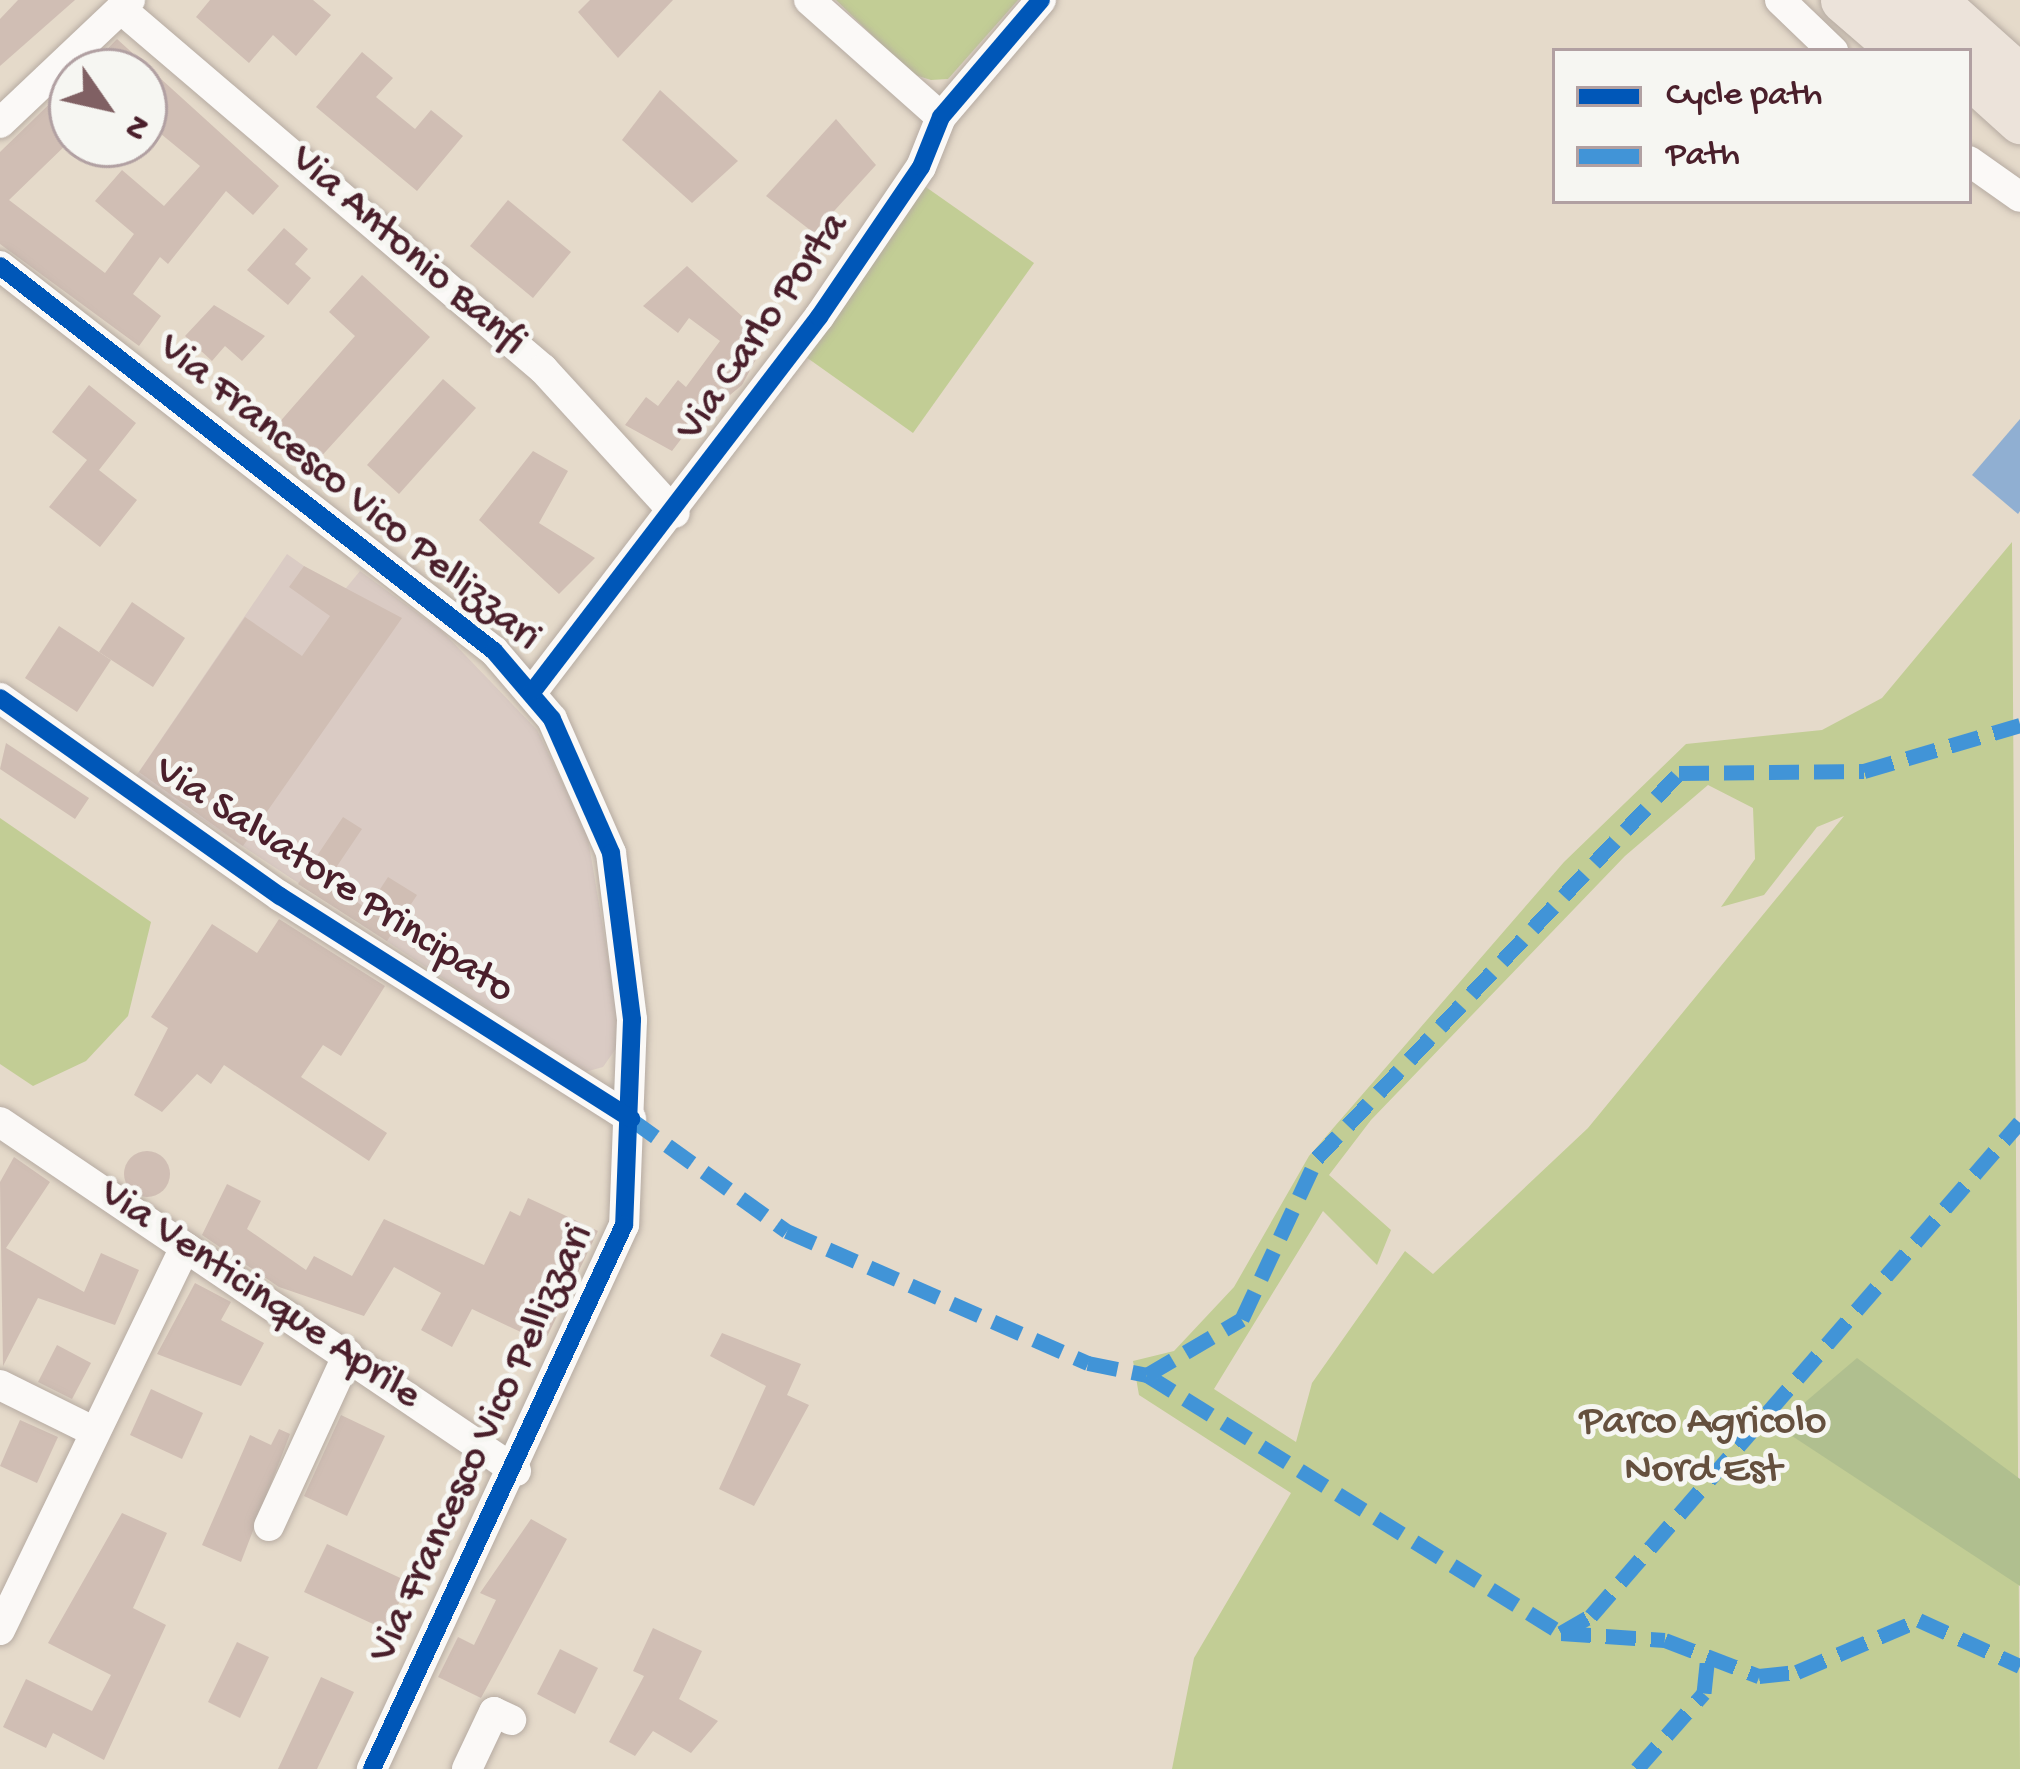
<!DOCTYPE html>
<style>
body{margin:0}
#map{position:relative;width:2020px;height:1769px;overflow:hidden;background:#e5daca;font-family:"Gochi Hand",sans-serif}
div>[style]{position:absolute}
[style*='--x']{left:calc(var(--x)*1px);top:calc(var(--y)*1px);width:calc(var(--w)*1px);rotate:calc(var(--a)*1deg)}
.industrial>*{inset:0;background:#dacbc4}
.green>*{inset:0;background:#c2cd95}
.forest>*{inset:0;background:#b0bf8f}
.water>*{inset:0;background:#90afd2}
.building>*{inset:0;background:#d0beb4}
.round{border-radius:50%}
.roads{filter:drop-shadow(0 0 3px #b6aba2) drop-shadow(0 0 3px #b6aba2)}
.minor>*{height:30px;margin:-15px;padding:0 15px;transform-origin:15px;border-radius:15px;background:#fbf9f7}
.highway>*{height:45px;margin:-22.5px;padding:0 22.5px;transform-origin:22.5px;border-radius:22.5px;background:#ece3da}
.quiet>*{height:15px;margin-top:-7.5px;transform-origin:0;background:repeating-linear-gradient(90deg,#4194d7 0 30px,transparent 0 45px)}
.cycleway>*{height:18px;margin:-9px;padding:0 9px;transform-origin:9px;border-radius:9px;background:#0057b8}
span{translate:-50% -50%;white-space:nowrap;text-align:center;line-height:1.15;-webkit-text-stroke:10px #f6f6f2;paint-order:stroke}
.street-label{font-size:42px;color:#4a1f2b}
.park-label{font-size:42px;color:#65503e}
.legend{position:absolute;left:1552px;top:48px;width:420px;height:156px;box-sizing:border-box;background:#f6f6f2;border:3px solid #b1a0a2;margin:0;padding:15px 21px;list-style:none;font-size:36px;color:#4a1f2b}
.legend li{display:flex;align-items:center;gap:24px;height:60px}
.legend b{width:60px;border:3px solid #b1a0a2}
.north{position:absolute;left:48px;top:48px;width:120px;height:120px;box-sizing:border-box;background:#f6f6f2;border:3px solid #b1a0a2;border-radius:50%;rotate:124deg;font-size:33px;font-weight:700;line-height:48px;text-align:center;color:#4a1f2b}
.north::after{content:'';display:block;margin:auto;width:42px;height:54px;background:#806063;clip-path:polygon(50% 0,100% 100%,50% 72%,0 100%)}
</style>
<div id="map">
<div class="industrial">
<div style="clip-path:polygon(287px 554px,342px 593px,360px 571px,443px 632px,537px 730px,587px 833px,622px 1040px,603px 1067px,585px 1072px,136px 776px)"></div>
</div>
<div class="green">
<div style="clip-path:polygon(836px 0,1018px 0,948px 79px,931px 80px,912px 74px)"></div>
<div style="clip-path:polygon(923px 185px,1034px 263px,913px 433px,806px 357px)"></div>
<div style="clip-path:polygon(evenodd,2012px 542px,2020px 1769px,1172px 1769px,1194px 1658px,1291px 1493px,1139px 1395px,1133px 1361px,1174px 1351px,1234px 1287px,1309px 1156px,1564px 862px,1686px 744px,1822px 730px,1882px 698px,2012px 542px,1708px 785px,1753px 808px,1755px 859px,1721px 907px,1764px 895px,1817px 827px,1844px 816px,1588px 1128px,1433px 1274px,1405px 1251px,1312px 1383px,1296px 1442px,1214px 1389px,1323px 1211px,1377px 1265px,1391px 1230px,1329px 1175px,1371px 1120px,1625px 856px,1708px 785px)"></div>
<div style="clip-path:polygon(0 818px,151px 922px,128px 1016px,86px 1061px,33px 1086px,0 1064px)"></div>
</div>
<div class="forest">
<div style="clip-path:polygon(1857px 1358px,2020px 1479px,2020px 1586px,1777px 1426px)"></div>
</div>
<div class="water">
<div style="clip-path:polygon(2020px 419px,2020px 511px,2018px 514px,1972px 475px)"></div>
</div>
<div class="building">
<div style="clip-path:polygon(18px 0,75px 0,0 66px,0 19px)"></div>
<div style="clip-path:polygon(210px 0,313px 0,331px 15px,296px 56px,273px 35px,249px 63px,196px 17px)"></div>
<div style="clip-path:polygon(590px 0,673px 0,618px 58px,578px 12px)"></div>
<div style="clip-path:polygon(117px 39px,279px 186px,253px 215px,226px 191px,168px 264px,160px 257px,133px 294px,161px 316px,139px 346px,0 244px,0 152px,72px 82px,72px 139px,9px 200px,105px 273px,134px 234px,95px 201px,122px 170px,164px 206px,200px 166px,144px 120px,144px 72px,85px 72px)"></div>
<div style="clip-path:polygon(362px 52px,393px 78px,376px 97px,415px 129px,431px 110px,463px 136px,417px 191px,316px 107px)"></div>
<div style="clip-path:polygon(660px 90px,738px 161px,692px 203px,622px 140px)"></div>
<div style="clip-path:polygon(836px 119px,876px 165px,814px 233px,766px 196px)"></div>
<div style="clip-path:polygon(508px 200px,571px 252px,533px 298px,470px 246px)"></div>
<div style="clip-path:polygon(284px 228px,308px 249px,295px 264px,311px 278px,288px 305px,247px 270px)"></div>
<div style="clip-path:polygon(687px 266px,767px 339px,742px 385px,718px 405px,711px 400px,672px 451px,625px 425px,646px 397px,658px 406px,678px 380px,686px 387px,720px 341px,689px 318px,678px 333px,643px 306px)"></div>
<div style="clip-path:polygon(362px 275px,430px 337px,317px 461px,277px 425px,355px 336px,329px 312px)"></div>
<div style="clip-path:polygon(214px 305px,265px 336px,242px 361px,225px 346px,212px 361px,185px 336px)"></div>
<div style="clip-path:polygon(443px 379px,476px 408px,399px 494px,367px 465px)"></div>
<div style="clip-path:polygon(89px 385px,136px 423px,99px 470px,137px 500px,100px 547px,49px 507px,87px 460px,52px 432px)"></div>
<div style="clip-path:polygon(533px 451px,568px 471px,539px 523px,595px 558px,559px 594px,479px 520px)"></div>
<div style="clip-path:polygon(304px 566px,402px 618px,243px 846px,139px 772px,245px 617px,302px 656px,330px 616px,289px 587px)"></div>
<div style="clip-path:polygon(132px 602px,185px 638px,153px 687px,99px 652px)"></div>
<div style="clip-path:polygon(59px 626px,111px 660px,77px 712px,25px 678px)"></div>
<div style="clip-path:polygon(6px 743px,89px 798px,75px 819px,0 769px)"></div>
<div style="clip-path:polygon(343px 817px,362px 829px,327px 881px,367px 909px,388px 877px,417px 895px,387px 941px,298px 884px)"></div>
<div style="clip-path:polygon(279px 919px,385px 986px,341px 1056px,323px 1045px,301px 1077px,387px 1133px,369px 1161px,224px 1065px,211px 1084px,197px 1074px,162px 1112px,134px 1095px,168px 1028px,151px 1017px,212px 924px,257px 953px)"></div>
<div class="round" style="left:124px;top:1151px;width:46px;height:46px"></div>
<div style="clip-path:polygon(14px 1157px,50px 1182px,6px 1248px,84px 1292px,101px 1253px,139px 1270px,115px 1325px,38px 1298px,3px 1366px,0 1182px)"></div>
<div style="clip-path:polygon(227px 1184px,261px 1201px,247px 1229px,306px 1270px,314px 1256px,352px 1276px,384px 1219px,484px 1265px,510px 1211px,520px 1216px,528px 1198px,598px 1231px,544px 1343px,472px 1309px,452px 1347px,421px 1330px,441px 1293px,394px 1267px,364px 1316px,279px 1287px,202px 1235px)"></div>
<div style="clip-path:polygon(195px 1283px,231px 1302px,221px 1320px,264px 1343px,241px 1386px,157px 1354px)"></div>
<div style="clip-path:polygon(722px 1333px,801px 1364px,787px 1395px,809px 1405px,754px 1506px,719px 1489px,766px 1386px,710px 1356px)"></div>
<div style="clip-path:polygon(57px 1345px,91px 1363px,72px 1399px,38px 1382px)"></div>
<div style="clip-path:polygon(151px 1389px,203px 1413px,182px 1459px,130px 1435px)"></div>
<div style="clip-path:polygon(341px 1415px,385px 1436px,347px 1516px,304px 1496px)"></div>
<div style="clip-path:polygon(20px 1420px,58px 1437px,37px 1483px,0 1466px)"></div>
<div style="clip-path:polygon(279px 1429px,290px 1434px,241px 1562px,202px 1545px,250px 1435px,271px 1445px)"></div>
<div style="clip-path:polygon(122px 1513px,167px 1533px,133px 1608px,166px 1625px,104px 1760px,53px 1733px,46px 1748px,3px 1727px,26px 1679px,92px 1711px,111px 1675px,48px 1643px)"></div>
<div style="clip-path:polygon(531px 1519px,567px 1539px,481px 1698px,438px 1677px,458px 1637px,474px 1645px,496px 1600px,480px 1593px)"></div>
<div style="clip-path:polygon(327px 1544px,409px 1582px,386px 1630px,304px 1592px)"></div>
<div style="clip-path:polygon(653px 1628px,702px 1651px,679px 1699px,718px 1721px,691px 1753px,653px 1731px,635px 1756px,609px 1742px,644px 1676px,633px 1671px)"></div>
<div style="clip-path:polygon(237px 1642px,269px 1657px,240px 1718px,208px 1702px)"></div>
<div style="clip-path:polygon(560px 1649px,598px 1668px,575px 1714px,537px 1694px)"></div>
<div style="clip-path:polygon(321px 1677px,354px 1692px,317px 1769px,278px 1769px)"></div>
</div>
<div class="roads">
<div class="minor">
<div style="--x:809;--y:0;--w:176;--a:41.6"></div>
<div style="--x:1780;--y:0;--w:74;--a:43.9"></div>
<div style="--x:121;--y:9;--w:555;--a:40.47"></div>
<div style="--x:543;--y:369;--w:195;--a:47.5"></div>
<div style="--x:0;--y:123;--w:179;--a:-43.4"></div>
<div style="--x:1969;--y:161;--w:62;--a:35.2"></div>
<div style="--x:0;--y:266;--w:626;--a:37.93"></div>
<div style="--x:494;--y:651;--w:89;--a:49.5"></div>
<div style="--x:552;--y:719;--w:146;--a:66.2"></div>
<div style="--x:611;--y:853;--w:168;--a:82.8"></div>
<div style="--x:632;--y:1020;--w:205;--a:92.2"></div>
<div style="--x:624;--y:1225;--w:600;--a:114.86"></div>
<div style="--x:533;--y:691;--w:471;--a:-52.6"></div>
<div style="--x:819;--y:317;--w:181;--a:-55.8"></div>
<div style="--x:921;--y:167;--w:54;--a:-68.2"></div>
<div style="--x:941;--y:117;--w:154;--a:-49.5"></div>
<div style="--x:0;--y:698;--w:343;--a:35.3"></div>
<div style="--x:280;--y:896;--w:416;--a:32.4"></div>
<div style="--x:0;--y:1122;--w:623;--a:34.07"></div>
<div style="--x:0;--y:1385;--w:104;--a:26.3"></div>
<div style="--x:269;--y:1526;--w:189;--a:-65.3"></div>
<div style="--x:0;--y:1630;--w:425;--a:-64.2"></div>
<div style="--x:467;--y:1769;--w:63;--a:-64.7"></div>
<div style="--x:494;--y:1712;--w:19;--a:25"></div>
</div>
<div class="highway">
<div style="--x:1843;--y:0;--w:78;--a:40.8"></div>
<div style="--x:1934;--y:0;--w:115;--a:41.8"></div>
<div style="--x:1888;--y:2;--w:73;--a:42.2"></div>
<div style="--x:1969;--y:75;--w:69;--a:42"></div>
</div>
</div>
<div class="quiet">
<div style="--x:631;--y:1119;--w:192;--a:35.7"></div>
<div style="--x:787;--y:1231;--w:329;--a:23.7"></div>
<div style="--x:1088;--y:1363;--w:60;--a:11.5"></div>
<div style="--x:1147;--y:1375;--w:488;--a:31.9"></div>
<div style="--x:1561;--y:1633;--w:104;--a:3.9"></div>
<div style="--x:1665;--y:1640;--w:101;--a:21"></div>
<div style="--x:1759;--y:1676;--w:38;--a:-6"></div>
<div style="--x:1797;--y:1672;--w:133;--a:-23.1"></div>
<div style="--x:1919;--y:1620;--w:111;--a:24.5"></div>
<div style="--x:1147;--y:1375;--w:110;--a:-30.5"></div>
<div style="--x:1242;--y:1319;--w:178;--a:-65"></div>
<div style="--x:1317;--y:1158;--w:528;--a:-46.76"></div>
<div style="--x:1679;--y:773;--w:185;--a:-0.6"></div>
<div style="--x:1864;--y:771;--w:163;--a:-16.4"></div>
<div style="--x:1561;--y:1633;--w:34;--a:-30"></div>
<div style="--x:1591;--y:1616;--w:654;--a:-49.03"></div>
<div style="--x:1637;--y:1769;--w:101;--a:-48.6"></div>
<div style="--x:1704;--y:1693;--w:37;--a:-84"></div>
</div>
<div class="cycleway">
<div style="--x:0;--y:266;--w:626;--a:37.93"></div>
<div style="--x:494;--y:651;--w:89;--a:49.5"></div>
<div style="--x:552;--y:719;--w:146;--a:66.2"></div>
<div style="--x:611;--y:853;--w:168;--a:82.8"></div>
<div style="--x:632;--y:1020;--w:205;--a:92.2"></div>
<div style="--x:624;--y:1225;--w:600;--a:114.86"></div>
<div style="--x:533;--y:691;--w:471;--a:-52.6"></div>
<div style="--x:819;--y:317;--w:181;--a:-55.8"></div>
<div style="--x:921;--y:167;--w:54;--a:-68.2"></div>
<div style="--x:941;--y:117;--w:154;--a:-49.5"></div>
<div style="--x:0;--y:698;--w:343;--a:35.3"></div>
<div style="--x:280;--y:896;--w:416;--a:32.4"></div>
</div>
<div class="street-label">
<span style="left:407px;top:252px;rotate:41deg">Via Antonio Banfi</span>
<span style="left:764px;top:328px;rotate:-55deg">Via Carlo Porta</span>
<span style="left:348px;top:494px;rotate:39deg">Via Francesco Vico Pellizzari</span>
<span style="left:333px;top:882px;rotate:33deg">Via Salvatore Principato</span>
<span style="left:259px;top:1296px;rotate:34deg">Via Venticinque Aprile</span>
<span style="left:483px;top:1444px;rotate:-65deg">Via Francesco Vico Pellizzari</span>
</div>
<div class="park-label">
<span style="left:1703px;top:1448px">Parco Agricolo<br>Nord Est</span>
</div>
<ul class="legend">
<li><b style="height:15px;background:#0057b8"></b>Cycle path</li>
<li><b style="height:15px;background:#4194d7"></b>Path</li>
</ul>
<div class="north">N</div>
</div>
